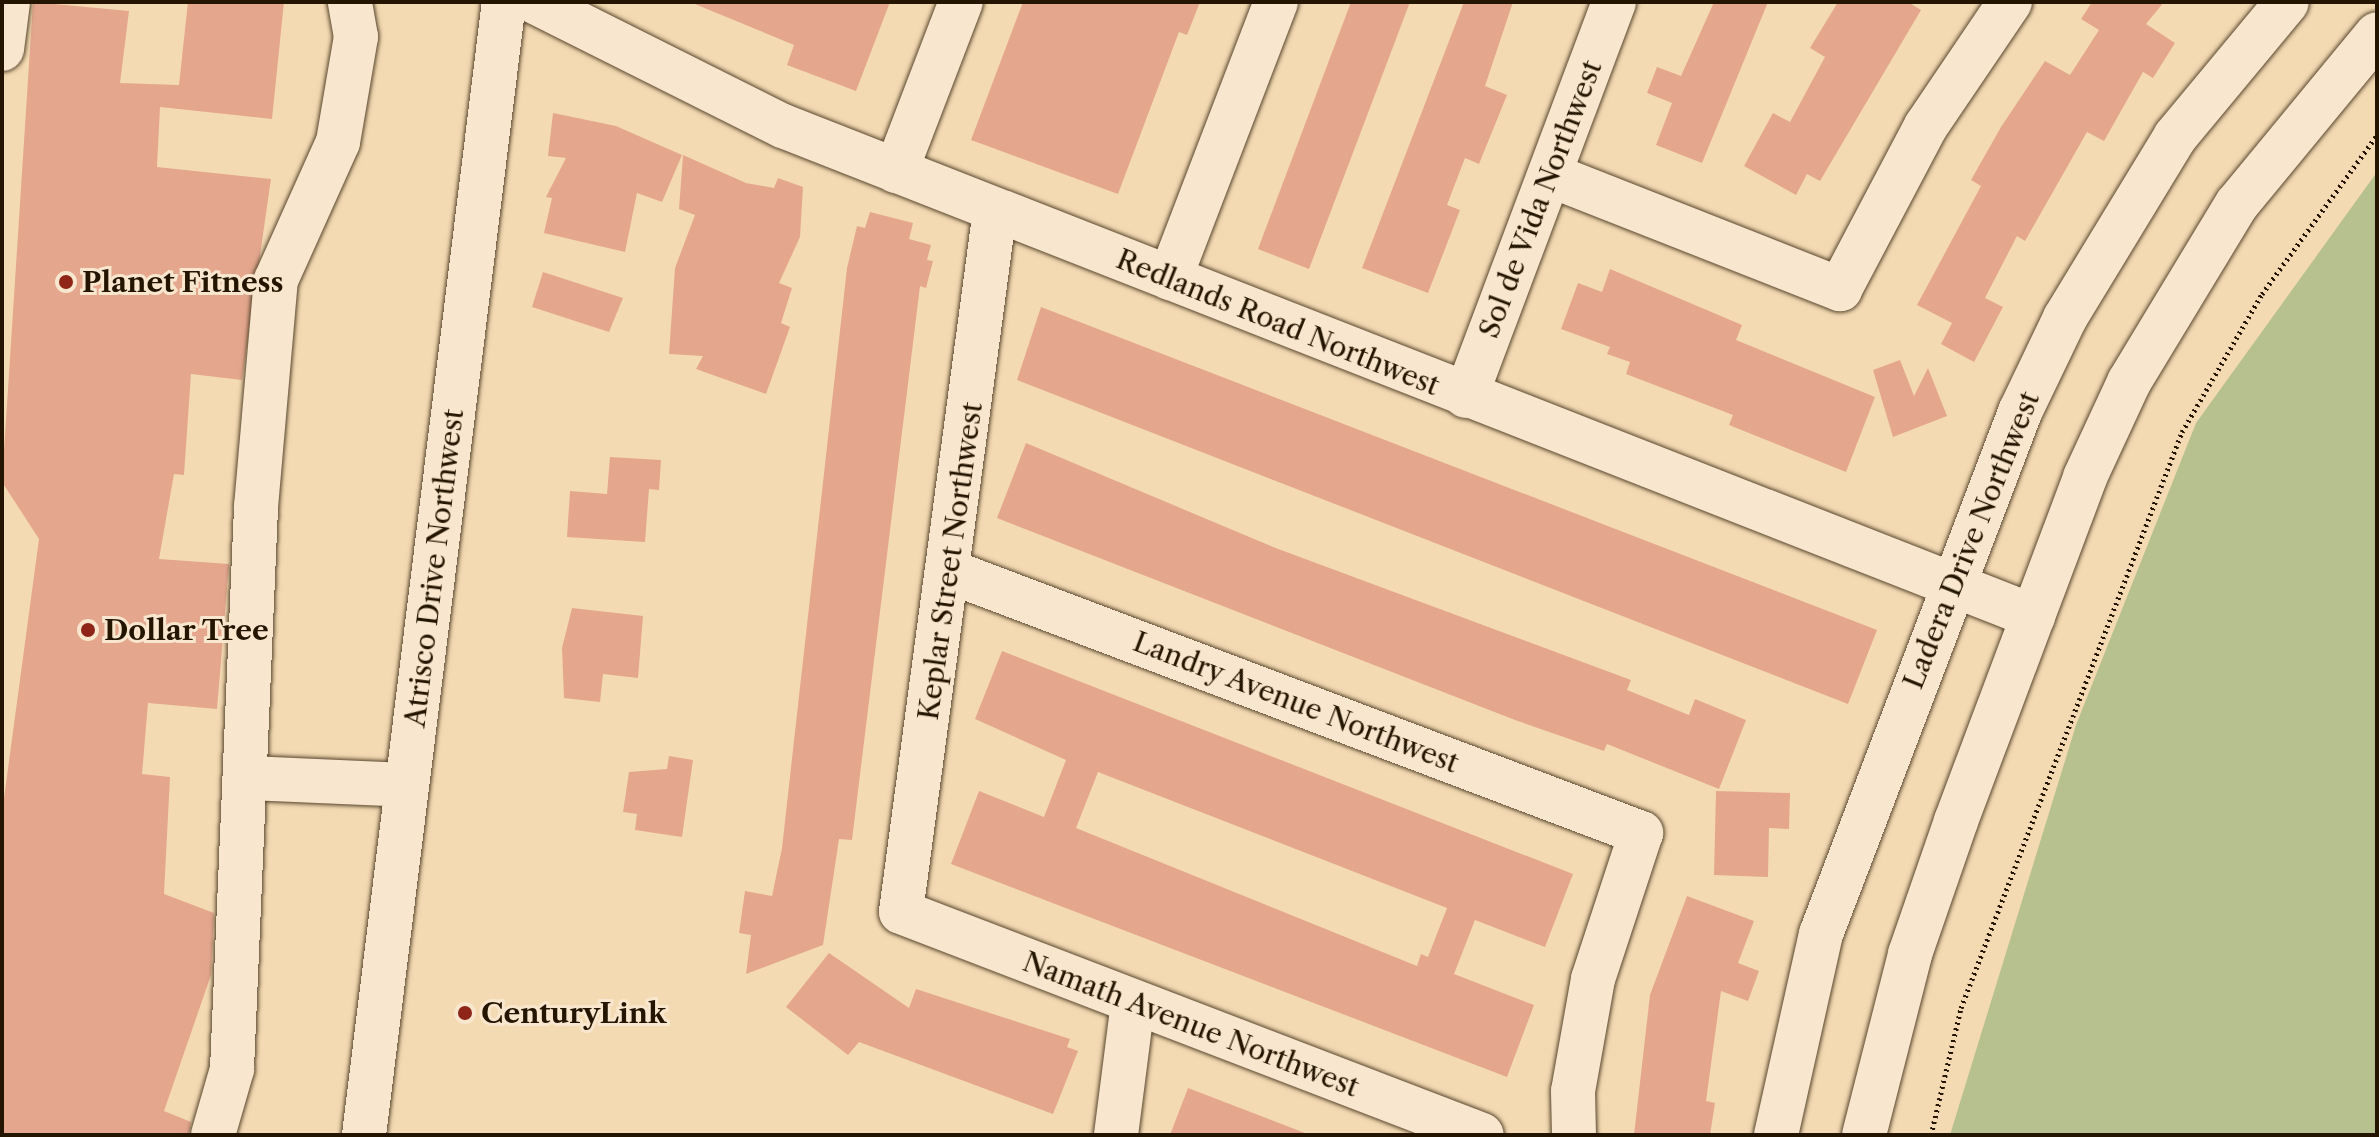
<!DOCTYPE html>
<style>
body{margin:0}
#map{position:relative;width:2379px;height:1137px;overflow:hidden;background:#f4dab3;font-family:"Libre Caslon Text",serif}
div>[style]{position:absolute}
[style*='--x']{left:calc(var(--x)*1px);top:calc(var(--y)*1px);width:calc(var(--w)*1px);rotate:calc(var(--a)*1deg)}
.green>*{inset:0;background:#b7c190}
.building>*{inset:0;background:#e4a78e}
.path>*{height:5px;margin-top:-2.5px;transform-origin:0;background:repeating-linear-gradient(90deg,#241500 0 2px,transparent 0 6px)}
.roads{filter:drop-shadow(0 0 2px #58462d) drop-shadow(0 0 2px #58462d)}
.minor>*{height:44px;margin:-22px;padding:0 22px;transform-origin:22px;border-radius:22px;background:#f8e7ce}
.dots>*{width:22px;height:22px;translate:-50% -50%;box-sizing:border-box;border:4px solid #f8e7ce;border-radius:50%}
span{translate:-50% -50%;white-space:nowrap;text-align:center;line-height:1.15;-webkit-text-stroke:6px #f8e7ce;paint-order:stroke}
.street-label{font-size:28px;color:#241500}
.poi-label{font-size:28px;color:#241500;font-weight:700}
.left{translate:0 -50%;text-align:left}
.frame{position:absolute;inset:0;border:4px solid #241500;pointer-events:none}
</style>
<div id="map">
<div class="green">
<div style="clip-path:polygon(2377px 172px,2377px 1135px,1950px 1135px,2076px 725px,2196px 423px)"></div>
</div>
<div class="building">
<div style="clip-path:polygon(33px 2px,129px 11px,120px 83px,179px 85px,188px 2px,284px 2px,272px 119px,160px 107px,157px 167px,271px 179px,242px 380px,191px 374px,184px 475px,174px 474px,159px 559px,229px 564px,217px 709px,148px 703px,142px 774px,170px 777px,164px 894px,214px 913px,211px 975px,164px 1111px,191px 1122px,189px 1135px,2px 1135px,2px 813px,39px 539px,2px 482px)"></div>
<div style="clip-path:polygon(690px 2px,890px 2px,856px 91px,787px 65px,794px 45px)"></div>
<div style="clip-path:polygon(1023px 2px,1200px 2px,1187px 35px,1179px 32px,1118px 194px,971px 140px)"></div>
<div style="clip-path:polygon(1351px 2px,1410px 2px,1309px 269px,1258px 249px)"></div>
<div style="clip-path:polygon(1464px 2px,1513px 2px,1485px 86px,1507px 95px,1479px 164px,1465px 158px,1447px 205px,1460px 210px,1428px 293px,1362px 268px)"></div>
<div style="clip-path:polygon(1714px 2px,1768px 2px,1702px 163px,1656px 145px,1672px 103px,1647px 93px,1657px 67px,1681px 76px)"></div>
<div style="clip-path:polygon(1838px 2px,1908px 2px,1921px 10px,1820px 181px,1807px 174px,1796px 195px,1744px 166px,1773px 113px,1790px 122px,1825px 57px,1810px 48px)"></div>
<div style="clip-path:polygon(2092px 2px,2164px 2px,2146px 24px,2175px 43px,2153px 78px,2143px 72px,2104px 141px,2087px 132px,2025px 241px,2017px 236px,1985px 298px,2003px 307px,1974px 362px,1941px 344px,1952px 323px,1917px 305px,1981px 186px,1971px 180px,2001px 127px,2045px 61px,2070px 75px,2099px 30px,2081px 19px)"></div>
<div style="clip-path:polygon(553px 113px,616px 126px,682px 155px,662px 202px,637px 193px,625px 252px,544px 233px,552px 198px,546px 197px,566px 158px,548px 156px)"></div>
<div style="clip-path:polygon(683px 155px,746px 183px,774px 188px,778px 178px,803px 187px,800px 237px,779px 283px,792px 288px,781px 323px,790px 327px,766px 394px,696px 369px,703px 356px,669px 354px,675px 268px,695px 215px,679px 209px)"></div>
<div style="clip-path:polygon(870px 212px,913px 223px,909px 239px,931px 245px,927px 260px,933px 261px,926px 288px,920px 286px,852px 840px,839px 839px,823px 945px,746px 974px,751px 935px,739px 933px,745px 891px,772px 896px,782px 848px,847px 268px,857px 226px,865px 228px)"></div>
<div style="clip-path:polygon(1610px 269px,1742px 325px,1736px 340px,1875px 397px,1846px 472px,1729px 425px,1733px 415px,1626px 374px,1630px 362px,1607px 354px,1610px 347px,1561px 329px,1578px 283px,1602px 292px)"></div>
<div style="clip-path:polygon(543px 272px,623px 298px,609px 332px,532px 307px)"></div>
<div style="clip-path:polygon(1041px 307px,1877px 630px,1848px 704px,1017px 380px)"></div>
<div style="clip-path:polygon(1900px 360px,1914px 396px,1928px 368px,1947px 416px,1893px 437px,1873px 370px)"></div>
<div style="clip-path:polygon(1026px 443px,1273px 547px,1631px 680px,1627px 690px,1689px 715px,1695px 699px,1746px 720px,1719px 789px,1607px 744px,1604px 751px,1515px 720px,997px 518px)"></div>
<div style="clip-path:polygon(610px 457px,661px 460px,659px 490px,649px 489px,645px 542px,567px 537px,570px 491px,607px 494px)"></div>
<div style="clip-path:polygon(572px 608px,643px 616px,638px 678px,603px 674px,600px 702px,564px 698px,562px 648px)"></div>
<div style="clip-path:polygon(evenodd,1002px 651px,1573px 874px,1545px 947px,1475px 920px,1454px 974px,1534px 1005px,1507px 1077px,951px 864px,979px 791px,1044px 817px,1066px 760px,975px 719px,1002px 651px,1098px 772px,1447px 908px,1428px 957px,1421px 954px,1417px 966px,1076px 828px,1098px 772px)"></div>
<div style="clip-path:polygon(669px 756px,693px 760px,682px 837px,635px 830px,637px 814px,623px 812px,629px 772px,667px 769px)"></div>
<div style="clip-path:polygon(1716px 791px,1790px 793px,1789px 829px,1769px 828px,1768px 877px,1714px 875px)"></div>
<div style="clip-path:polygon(1687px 896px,1754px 921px,1738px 963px,1759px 971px,1748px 1001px,1721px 991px,1706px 1101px,1715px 1103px,1710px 1135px,1634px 1135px,1650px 995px)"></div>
<div style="clip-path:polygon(829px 953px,909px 1008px,916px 989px,1070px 1039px,1067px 1047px,1078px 1051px,1053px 1114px,859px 1042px,848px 1055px,786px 1007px)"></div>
<div style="clip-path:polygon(1188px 1088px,1305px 1133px,1304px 1135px,1170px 1135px)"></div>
</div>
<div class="path">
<div style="--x:1931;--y:1135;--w:130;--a:-76.7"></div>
<div style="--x:1961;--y:1008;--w:617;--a:-69.01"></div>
<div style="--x:2182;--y:432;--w:160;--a:-59.9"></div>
<div style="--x:2262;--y:294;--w:196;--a:-54.1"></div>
</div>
<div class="roads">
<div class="minor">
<div style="--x:535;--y:2;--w:277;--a:26.6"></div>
<div style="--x:783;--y:126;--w:1343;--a:21.41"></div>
<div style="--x:2;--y:49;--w:47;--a:-82.7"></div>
<div style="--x:896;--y:171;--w:181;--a:-69"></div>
<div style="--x:1550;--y:175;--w:312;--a:21.5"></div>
<div style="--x:1840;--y:289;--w:184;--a:-62.2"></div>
<div style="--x:1926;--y:126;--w:150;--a:-55.9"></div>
<div style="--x:995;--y:210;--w:708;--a:97.63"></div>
<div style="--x:901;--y:912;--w:622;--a:21"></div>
<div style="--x:1170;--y:278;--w:296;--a:-69"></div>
<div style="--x:1466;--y:396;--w:421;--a:-69.4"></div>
<div style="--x:951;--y:572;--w:738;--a:20.72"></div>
<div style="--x:1641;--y:833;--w:154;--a:108.2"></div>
<div style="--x:1593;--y:979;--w:114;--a:100.1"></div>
<div style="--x:1573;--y:1091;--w:44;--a:88.7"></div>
<div style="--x:248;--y:778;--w:159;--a:2.5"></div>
<div style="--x:213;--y:1135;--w:69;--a:-73.9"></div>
<div style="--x:232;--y:1069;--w:563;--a:-87.55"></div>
<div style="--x:256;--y:507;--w:228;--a:-85"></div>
<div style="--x:276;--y:280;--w:151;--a:-65.8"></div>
<div style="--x:338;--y:142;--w:107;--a:-80.3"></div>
<div style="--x:356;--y:37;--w:36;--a:-100"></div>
<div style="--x:364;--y:1135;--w:1142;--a:-82.96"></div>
<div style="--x:1116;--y:1135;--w:134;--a:-82.7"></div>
<div style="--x:1776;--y:1135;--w:206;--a:-77.4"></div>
<div style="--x:1821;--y:934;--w:559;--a:-69.13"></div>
<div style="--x:2020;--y:412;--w:104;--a:-64.4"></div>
<div style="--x:2065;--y:318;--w:212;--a:-58.7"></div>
<div style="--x:2175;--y:137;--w:175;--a:-50.3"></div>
<div style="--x:1864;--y:1135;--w:187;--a:-75.7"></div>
<div style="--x:1910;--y:954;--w:141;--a:-70.9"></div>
<div style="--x:1956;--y:821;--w:367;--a:-69.4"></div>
<div style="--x:2085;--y:477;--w:105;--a:-65.1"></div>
<div style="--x:2129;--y:382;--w:208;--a:-58.8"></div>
<div style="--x:2237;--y:204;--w:220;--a:-50.5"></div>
</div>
</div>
<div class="dots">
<div style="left:66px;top:282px;background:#8f2418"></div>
<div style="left:88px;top:630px;background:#8f2418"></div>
<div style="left:465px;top:1013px;background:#8f2418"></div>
</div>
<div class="street-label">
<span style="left:1540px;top:199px;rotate:-69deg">Sol de Vida Northwest</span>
<span style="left:1278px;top:322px;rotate:22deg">Redlands Road Northwest</span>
<span style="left:1971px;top:540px;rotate:-68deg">Ladera Drive Northwest</span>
<span style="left:950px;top:561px;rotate:-82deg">Keplar Street Northwest</span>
<span style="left:434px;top:568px;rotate:-83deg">Atrisco Drive Northwest</span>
<span style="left:1296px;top:702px;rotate:21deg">Landry Avenue Northwest</span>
<span style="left:1191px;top:1024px;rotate:21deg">Namath Avenue Northwest</span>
</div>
<div class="poi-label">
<span class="left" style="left:82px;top:282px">Planet Fitness</span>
<span class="left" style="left:104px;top:630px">Dollar Tree</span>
<span class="left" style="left:481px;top:1013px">CenturyLink</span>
</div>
<div class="frame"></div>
</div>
